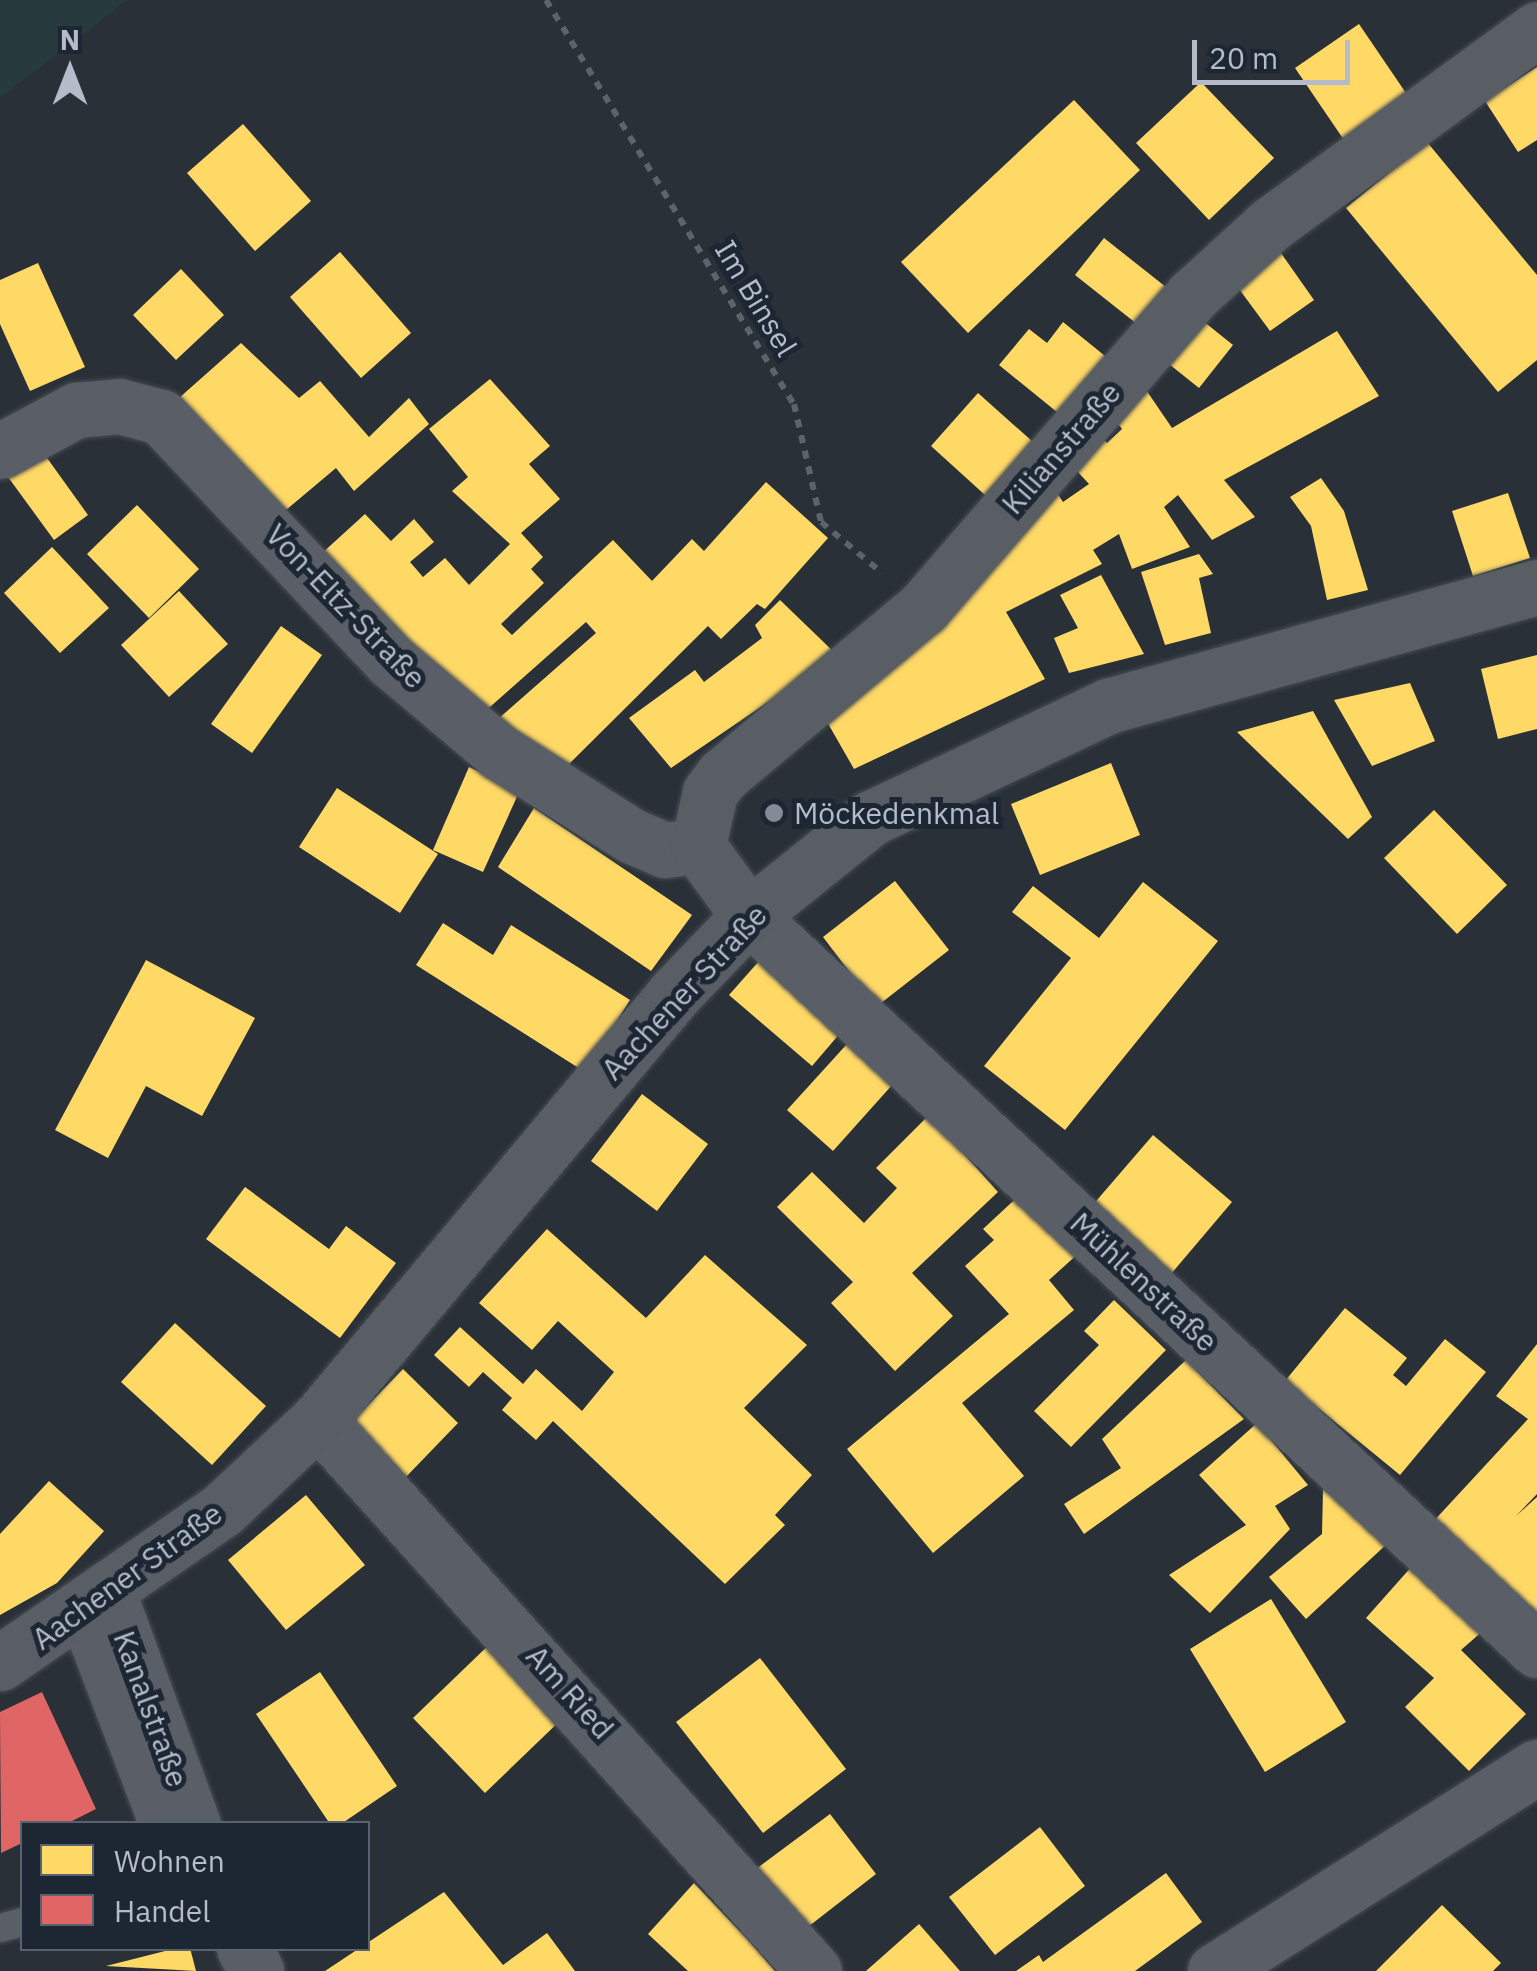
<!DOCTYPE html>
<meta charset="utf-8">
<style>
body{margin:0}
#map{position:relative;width:1537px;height:1971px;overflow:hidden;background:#2a3038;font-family:"IBM Plex Sans",sans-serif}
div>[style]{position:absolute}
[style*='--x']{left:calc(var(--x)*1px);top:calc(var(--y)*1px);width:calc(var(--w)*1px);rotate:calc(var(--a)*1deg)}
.green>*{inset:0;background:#273a3e}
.homes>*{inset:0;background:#ffd966}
.shops>*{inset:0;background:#e06666}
.path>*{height:6px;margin-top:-3px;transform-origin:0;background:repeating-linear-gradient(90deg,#5d636a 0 8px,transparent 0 16px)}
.roads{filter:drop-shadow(0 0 2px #484c53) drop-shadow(0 0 2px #484c53)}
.lane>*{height:28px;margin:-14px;padding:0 14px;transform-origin:14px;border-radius:14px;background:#5a5e66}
.street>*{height:55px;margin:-27.5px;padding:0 27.5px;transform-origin:27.5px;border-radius:27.5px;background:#5a5e66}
.secondary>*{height:55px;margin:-27.5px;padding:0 27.5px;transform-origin:27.5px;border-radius:27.5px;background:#595d64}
.dots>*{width:28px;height:28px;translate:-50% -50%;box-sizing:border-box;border:5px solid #1d2633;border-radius:50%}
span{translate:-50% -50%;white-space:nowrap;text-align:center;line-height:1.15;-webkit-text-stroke:10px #1d2633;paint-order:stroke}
.street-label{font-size:30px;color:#b4bcc9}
.poi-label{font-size:30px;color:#b4bcc9}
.left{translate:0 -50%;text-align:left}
.legend{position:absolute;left:20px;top:1821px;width:350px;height:130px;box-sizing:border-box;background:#1d2633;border:2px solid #59626f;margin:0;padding:12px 18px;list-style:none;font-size:30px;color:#b4bcc9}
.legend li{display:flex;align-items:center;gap:20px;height:50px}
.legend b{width:50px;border:2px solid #59626f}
.north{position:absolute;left:20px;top:20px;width:100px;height:100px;-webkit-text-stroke:8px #1d2633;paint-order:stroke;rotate:0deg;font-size:28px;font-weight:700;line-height:40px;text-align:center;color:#b4bcc9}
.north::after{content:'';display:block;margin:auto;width:35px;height:45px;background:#b4bcc9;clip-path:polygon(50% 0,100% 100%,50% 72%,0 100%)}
.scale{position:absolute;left:1192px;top:40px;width:158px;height:45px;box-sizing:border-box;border:5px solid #b4bcc9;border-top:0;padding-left:12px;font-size:30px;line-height:35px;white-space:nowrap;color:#b4bcc9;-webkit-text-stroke:8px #1d2633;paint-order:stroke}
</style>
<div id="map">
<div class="green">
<div style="clip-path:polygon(0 0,127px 0,0 98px)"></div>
</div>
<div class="homes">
<div style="clip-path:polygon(1359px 24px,1410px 99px,1346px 143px,1295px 68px)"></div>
<div style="clip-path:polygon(1537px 67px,1537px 140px,1518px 152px,1485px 101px)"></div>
<div style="clip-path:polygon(1201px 82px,1274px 158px,1209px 220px,1136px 143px)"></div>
<div style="clip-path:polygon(1074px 100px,1140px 170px,968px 333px,901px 262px)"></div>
<div style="clip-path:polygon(243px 124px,311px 201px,255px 251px,187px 173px)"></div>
<div style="clip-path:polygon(1427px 142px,1537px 275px,1537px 360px,1498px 392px,1346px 208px)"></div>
<div style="clip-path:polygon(1104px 238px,1171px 291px,1142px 328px,1075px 275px)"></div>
<div style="clip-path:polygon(1276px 246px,1314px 300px,1270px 331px,1231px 278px)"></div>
<div style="clip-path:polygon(340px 252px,411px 333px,361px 378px,290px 297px)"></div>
<div style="clip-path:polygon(38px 263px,85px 367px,30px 391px,0 324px,0 280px)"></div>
<div style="clip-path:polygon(181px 269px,224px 315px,176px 360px,133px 315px)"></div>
<div style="clip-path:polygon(1198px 317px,1233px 345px,1199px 388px,1164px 360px)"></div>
<div style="clip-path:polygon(1063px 322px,1115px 364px,1068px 421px,999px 365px,1029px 329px,1047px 343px)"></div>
<div style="clip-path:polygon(1337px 331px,1379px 396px,1224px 480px,1255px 517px,1212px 540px,1178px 495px,1164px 507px,1190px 547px,1132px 569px,1119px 534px,1093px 550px,1102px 564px,1006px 612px,1045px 679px,854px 769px,822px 713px,1047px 478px,1063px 502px,1089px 484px,1066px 459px,1097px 432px,1107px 443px,1122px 429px,1109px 412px,1140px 381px,1172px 428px)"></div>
<div style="clip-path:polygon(241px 343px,299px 398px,320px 381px,369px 437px,409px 398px,429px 424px,354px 491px,336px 468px,286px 510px,179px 398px)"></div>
<div style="clip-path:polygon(490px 379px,550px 446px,529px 464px,560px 499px,521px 533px,543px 557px,531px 569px,544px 583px,501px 624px,512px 635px,613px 540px,652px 581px,692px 539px,704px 551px,766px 482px,828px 538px,765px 609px,757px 604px,721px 639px,708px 626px,564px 769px,498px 719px,596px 633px,586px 622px,482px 714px,320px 555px,365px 514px,391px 541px,414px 519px,434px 542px,410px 562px,423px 577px,445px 558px,469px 585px,510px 544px,452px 491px,468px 477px,429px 429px)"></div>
<div style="clip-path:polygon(978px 393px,1033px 442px,985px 495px,931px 446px)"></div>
<div style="clip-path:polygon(32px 437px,88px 515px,54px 540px,0 466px)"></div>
<div style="clip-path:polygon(1321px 478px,1344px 511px,1368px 590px,1327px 600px,1311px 526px,1290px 497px)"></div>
<div style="clip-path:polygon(1508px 493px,1530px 558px,1473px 576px,1452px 511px)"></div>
<div style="clip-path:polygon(137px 505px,199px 569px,149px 618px,87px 554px)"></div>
<div style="clip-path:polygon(52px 547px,109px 608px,60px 653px,4px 593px)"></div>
<div style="clip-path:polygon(1199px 554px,1213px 574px,1199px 578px,1211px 633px,1165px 645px,1141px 572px)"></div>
<div style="clip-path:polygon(1101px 575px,1144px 654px,1069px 673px,1054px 638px,1078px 628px,1060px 595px)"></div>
<div style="clip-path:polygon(179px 591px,228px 644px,169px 697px,121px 645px)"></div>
<div style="clip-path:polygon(780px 600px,837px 655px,671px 768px,629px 718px,695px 670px,704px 682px,762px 638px,755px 625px)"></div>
<div style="clip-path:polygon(281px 626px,322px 655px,252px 753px,211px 724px)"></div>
<div style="clip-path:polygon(1537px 655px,1537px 729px,1498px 739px,1481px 669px)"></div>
<div style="clip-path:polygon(1410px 683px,1435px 741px,1372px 766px,1334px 700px)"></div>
<div style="clip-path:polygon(1313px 711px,1372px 817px,1348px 839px,1237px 732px)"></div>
<div style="clip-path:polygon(1111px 763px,1140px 835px,1040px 875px,1011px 804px)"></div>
<div style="clip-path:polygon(469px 767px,520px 790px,483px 872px,433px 850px)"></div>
<div style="clip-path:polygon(337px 788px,438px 854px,400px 913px,299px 847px)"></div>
<div style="clip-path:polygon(534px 808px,692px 915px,651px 971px,498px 867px)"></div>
<div style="clip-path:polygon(1434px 810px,1507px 885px,1457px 934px,1384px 858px)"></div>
<div style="clip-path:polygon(895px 881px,949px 950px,876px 1007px,823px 937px)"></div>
<div style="clip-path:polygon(1143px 882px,1218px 941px,1065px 1130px,984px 1066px,1071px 958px,1012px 912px,1033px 886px,1099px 938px)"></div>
<div style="clip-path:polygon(443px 923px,493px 955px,511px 925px,630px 1000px,585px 1072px,416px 965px)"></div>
<div style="clip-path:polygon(146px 960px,255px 1018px,202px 1116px,146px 1086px,108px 1158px,55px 1130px)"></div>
<div style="clip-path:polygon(760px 960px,842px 1031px,812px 1066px,729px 995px)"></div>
<div style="clip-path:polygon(847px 1044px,893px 1084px,833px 1151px,787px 1110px)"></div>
<div style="clip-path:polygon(642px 1094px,708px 1144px,657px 1211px,591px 1161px)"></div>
<div style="clip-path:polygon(929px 1115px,998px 1192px,912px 1273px,953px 1316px,895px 1371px,831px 1303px,853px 1282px,777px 1207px,812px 1172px,864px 1223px,897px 1188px,876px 1168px)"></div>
<div style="clip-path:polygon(1153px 1135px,1232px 1202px,1171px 1274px,1091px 1207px)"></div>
<div style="clip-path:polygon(245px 1187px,329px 1249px,346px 1226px,396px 1263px,340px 1338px,206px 1239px)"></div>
<div style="clip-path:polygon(1024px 1191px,1080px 1252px,1049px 1280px,1074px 1310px,962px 1403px,1024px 1476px,933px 1553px,847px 1449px,1009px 1314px,965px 1266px,994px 1240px,983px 1229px)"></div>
<div style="clip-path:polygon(547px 1229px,646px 1318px,705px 1255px,807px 1345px,744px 1408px,812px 1475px,775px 1515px,785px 1525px,725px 1584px,553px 1421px,536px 1440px,502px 1410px,512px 1398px,483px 1372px,469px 1387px,434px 1355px,460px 1327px,523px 1384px,536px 1369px,582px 1411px,614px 1372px,558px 1321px,532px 1350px,479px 1303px)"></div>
<div style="clip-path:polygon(1114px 1300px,1166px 1350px,1071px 1447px,1034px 1411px,1099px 1345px,1084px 1331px)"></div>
<div style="clip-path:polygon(1345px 1308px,1407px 1358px,1393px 1375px,1406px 1386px,1445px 1339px,1486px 1372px,1400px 1475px,1285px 1381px)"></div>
<div style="clip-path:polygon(175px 1323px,266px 1406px,212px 1465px,121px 1382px)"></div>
<div style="clip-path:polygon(1537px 1344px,1537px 1494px,1516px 1516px,1537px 1497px,1537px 1626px,1431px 1524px,1528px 1419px,1496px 1396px)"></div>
<div style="clip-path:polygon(1186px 1360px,1244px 1419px,1084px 1534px,1064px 1504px,1121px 1468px,1102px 1439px)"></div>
<div style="clip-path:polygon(403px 1369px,458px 1423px,404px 1479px,348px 1426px)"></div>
<div style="clip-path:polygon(1257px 1423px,1308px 1485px,1275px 1506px,1290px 1529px,1210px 1613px,1169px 1575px,1246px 1525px,1199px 1475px)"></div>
<div style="clip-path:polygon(49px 1481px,104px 1531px,57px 1583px,0 1615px,0 1534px)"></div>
<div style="clip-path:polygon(1323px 1489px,1389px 1542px,1306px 1619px,1269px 1577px,1322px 1534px)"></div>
<div style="clip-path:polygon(306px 1495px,365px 1565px,286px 1630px,228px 1560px)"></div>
<div style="clip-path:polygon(1413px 1565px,1485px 1629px,1461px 1650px,1526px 1714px,1469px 1771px,1405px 1707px,1434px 1678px,1366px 1618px)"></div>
<div style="clip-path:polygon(1271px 1599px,1346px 1722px,1265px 1772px,1190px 1649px)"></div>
<div style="clip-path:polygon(495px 1639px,567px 1714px,485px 1793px,413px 1718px)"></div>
<div style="clip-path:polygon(760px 1658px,846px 1769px,763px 1833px,676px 1722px)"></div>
<div style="clip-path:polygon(320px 1672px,397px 1786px,341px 1824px,330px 1824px,256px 1714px)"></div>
<div style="clip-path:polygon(830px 1814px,876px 1874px,795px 1937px,748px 1875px)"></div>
<div style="clip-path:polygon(1040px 1827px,1085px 1886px,995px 1955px,949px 1897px)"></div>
<div style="clip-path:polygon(1166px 1873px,1202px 1922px,1135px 1971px,1016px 1971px,1039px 1955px,1043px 1962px)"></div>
<div style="clip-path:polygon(694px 1883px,748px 1940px,775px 1971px,688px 1971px,648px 1934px)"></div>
<div style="clip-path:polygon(444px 1892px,503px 1965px,547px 1933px,575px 1971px,325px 1971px)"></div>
<div style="clip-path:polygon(1442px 1905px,1501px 1963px,1493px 1971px,1376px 1971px)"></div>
<div style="clip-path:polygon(919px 1924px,960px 1971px,866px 1971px)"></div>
<div style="clip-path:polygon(177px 1948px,190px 1948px,196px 1971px,106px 1966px)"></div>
</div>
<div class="shops">
<div style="clip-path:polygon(42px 1692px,96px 1809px,66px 1824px,22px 1824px,22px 1843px,1px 1853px,0 1712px)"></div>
</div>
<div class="path">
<div style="--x:546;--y:0;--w:474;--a:58.5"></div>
<div style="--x:794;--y:404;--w:121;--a:77.1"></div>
<div style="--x:821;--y:522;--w:80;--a:39.9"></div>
</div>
<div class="roads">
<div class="lane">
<div style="--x:75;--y:1620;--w:218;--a:69.1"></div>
<div style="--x:0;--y:1928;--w:23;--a:-15"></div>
</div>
<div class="street">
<div style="--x:0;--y:451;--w:86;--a:-28.3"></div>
<div style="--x:76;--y:410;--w:43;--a:-5.3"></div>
<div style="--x:119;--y:406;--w:43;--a:14.7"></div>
<div style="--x:161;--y:417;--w:337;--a:46.7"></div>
<div style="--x:392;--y:662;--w:140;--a:40.1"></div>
<div style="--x:499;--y:752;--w:157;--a:32.3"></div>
<div style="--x:632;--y:836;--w:36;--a:23"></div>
<div style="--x:665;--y:850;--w:33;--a:-7"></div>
<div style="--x:749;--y:916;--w:1077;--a:42.97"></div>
<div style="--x:318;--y:1420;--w:741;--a:48.01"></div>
<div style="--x:109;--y:1595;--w:244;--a:69.9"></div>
<div style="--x:244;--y:1948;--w:26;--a:62"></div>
<div style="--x:1215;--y:1971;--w:381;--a:-32.4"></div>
</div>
<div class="secondary">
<div style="--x:749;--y:916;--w:87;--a:-126.1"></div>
<div style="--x:698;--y:846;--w:55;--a:-77.5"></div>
<div style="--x:710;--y:792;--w:21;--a:-53"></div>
<div style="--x:723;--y:775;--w:261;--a:-39.9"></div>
<div style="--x:923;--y:608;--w:413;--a:-49.2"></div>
<div style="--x:1193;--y:295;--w:105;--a:-42.3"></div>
<div style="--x:1271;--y:224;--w:330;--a:-36.2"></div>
<div style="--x:0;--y:1663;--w:270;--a:-34.6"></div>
<div style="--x:222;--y:1510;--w:132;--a:-43.2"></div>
<div style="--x:318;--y:1420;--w:558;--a:-50.09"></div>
<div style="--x:676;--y:992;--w:105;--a:-46.2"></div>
<div style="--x:749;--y:916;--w:156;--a:-38.8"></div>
<div style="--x:871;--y:818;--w:262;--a:-25.3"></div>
<div style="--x:1108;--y:706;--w:445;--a:-15.5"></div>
</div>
</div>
<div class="dots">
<div style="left:774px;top:813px;background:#848b96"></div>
</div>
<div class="street-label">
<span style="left:756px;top:298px;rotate:59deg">Im Binsel</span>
<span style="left:1061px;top:448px;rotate:-49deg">Kilianstraße</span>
<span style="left:346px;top:606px;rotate:46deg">Von-Eltz-Straße</span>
<span style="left:684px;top:992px;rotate:-47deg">Aachener Straße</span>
<span style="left:1144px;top:1282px;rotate:43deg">Mühlenstraße</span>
<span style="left:127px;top:1576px;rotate:-36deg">Aachener Straße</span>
<span style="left:570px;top:1692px;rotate:48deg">Am Ried</span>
<span style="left:151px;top:1709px;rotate:70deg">Kanalstraße</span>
</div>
<div class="poi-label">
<span class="left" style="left:794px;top:813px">Möckedenkmal</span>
</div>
<ul class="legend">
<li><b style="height:28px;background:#ffd966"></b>Wohnen</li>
<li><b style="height:28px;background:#e06666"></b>Handel</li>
</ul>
<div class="north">N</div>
<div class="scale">20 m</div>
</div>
